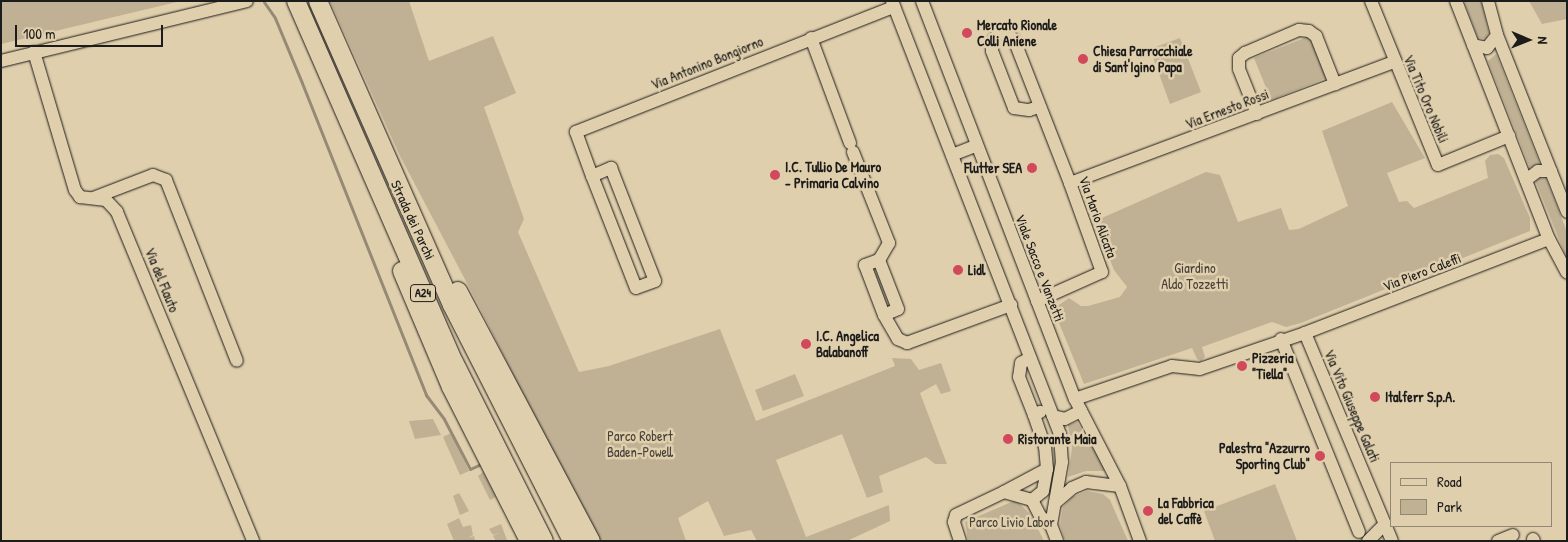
<!DOCTYPE html>
<meta charset="utf-8">
<style>
body{margin:0}
#map{position:relative;width:1568px;height:542px;overflow:hidden;background:#e0cfac;font-family:"Patrick Hand",sans-serif}
div>[style]{position:absolute}
[style*='--x']{left:calc(var(--x)*1px);top:calc(var(--y)*1px);width:calc(var(--w)*1px);rotate:calc(var(--a)*1deg)}
.green>*{inset:0;background:#c0b194}
.stream>*{height:3px;margin:-1.5px;padding:0 1.5px;transform-origin:1.5px;border-radius:1.5px;background:#958a75}
.roads{filter:drop-shadow(0 0 1px #1c1c1c) drop-shadow(0 0 1px #1c1c1c)}
.minor>*{height:12px;margin:-6px;padding:0 6px;transform-origin:6px;border-radius:6px;background:#e0cfac}
.highway>*{height:18px;margin:-9px;padding:0 9px;transform-origin:9px;border-radius:9px;background:#e0cfac}
.dots>*{width:14px;height:14px;translate:-50% -50%;box-sizing:border-box;border:2px solid #e0cfac;border-radius:50%}
span{translate:-50% -50%;white-space:nowrap;text-align:center;line-height:1.15;-webkit-text-stroke:5px #e0cfac;paint-order:stroke}
.shield-label span{padding:1px 4px;background:#e0cfac;border:1px solid;border-radius:4px;-webkit-text-stroke-width:0}
.shield-label{font-size:12px;color:#1c1c1c;font-weight:700}
.poi-label{font-size:14px;color:#1c1c1c;font-weight:700}
.left{translate:0 -50%;text-align:left}
.right{translate:-100% -50%;text-align:right}
.street-label{font-size:14px;color:#1c1c1c}
.park-label{font-size:14px;color:#45413a}
.frame{position:absolute;inset:0;border:2px solid #1c1c1c;pointer-events:none}
.legend{position:absolute;left:1390px;top:462px;width:162px;height:65px;box-sizing:border-box;background:#e0cfac;border:1px solid #928772;margin:0;padding:6px 9px;list-style:none;font-size:15px;color:#1c1c1c}
.legend li{display:flex;align-items:center;gap:10px;height:25px}
.legend b{width:25px;border:1px solid #928772}
.north{position:absolute;left:1503px;top:15px;width:50px;height:50px;-webkit-text-stroke:4px #e0cfac;paint-order:stroke;rotate:91deg;font-size:14px;font-weight:700;line-height:20px;text-align:center;color:#1c1c1c}
.north::after{content:'';display:block;margin:auto;width:18px;height:22px;background:#1c1c1c;clip-path:polygon(50% 0,100% 100%,50% 72%,0 100%)}
.scale{position:absolute;left:15px;top:25px;width:148px;height:22px;box-sizing:border-box;border:2px solid #1c1c1c;border-top:0;padding-left:6px;font-size:15px;line-height:18px;white-space:nowrap;color:#1c1c1c;-webkit-text-stroke:4px #e0cfac;paint-order:stroke}
</style>
<div id="map">
<div class="green">
<div style="clip-path:polygon(1px 1px,181px 1px,1px 44px)"></div>
<div style="clip-path:polygon(330px 1px,409px 1px,429px 61px,493px 36px,516px 93px,484px 107px,524px 219px,518px 232px,579px 372px,609px 366px,720px 329px,756px 421px,895px 366px,892px 358px,911px 359px,919px 370px,941px 363px,951px 391px,941px 394px,936px 384px,920px 393px,947px 464px,935px 464px,926px 457px,879px 476px,883px 492px,867px 498px,842px 434px,776px 460px,806px 537px,889px 505px,890px 521px,847px 541px,757px 541px,751px 530px,724px 536px,708px 501px,678px 518px,686px 541px,595px 541px,479px 306px,400px 156px)"></div>
<div style="clip-path:polygon(1464px 1px,1481px 1px,1489px 33px,1486px 39px,1478px 38px)"></div>
<div style="clip-path:polygon(1529px 1px,1567px 1px,1567px 19px,1542px 24px)"></div>
<div style="clip-path:polygon(1312px 35px,1329px 77px,1271px 100px,1254px 58px)"></div>
<div style="clip-path:polygon(1180px 38px,1201px 92px,1170px 104px,1150px 49px)"></div>
<div style="clip-path:polygon(1496px 54px,1540px 164px,1530px 168px,1488px 61px)"></div>
<div style="clip-path:polygon(1392px 102px,1425px 158px,1387px 173px,1399px 202px,1407px 201px,1414px 208px,1488px 178px,1485px 161px,1490px 155px,1498px 154px,1504px 158px,1530px 218px,1530px 231px,1301px 323px,1286px 327px,1272px 322px,1202px 347px,1205px 357px,1201px 361px,1197px 359px,1192px 348px,1084px 384px,1055px 313px,1056px 307px,1069px 298px,1081px 306px,1088px 306px,1120px 297px,1127px 287px,1114px 270px,1095px 221px,1206px 172px,1220px 175px,1238px 222px,1281px 208px,1289px 230px,1299px 229px,1348px 206px,1322px 131px)"></div>
<div style="clip-path:polygon(1545px 176px,1567px 232px,1567px 259px,1535px 180px)"></div>
<div style="clip-path:polygon(795px 374px,804px 396px,763px 411px,755px 390px)"></div>
<div style="clip-path:polygon(433px 419px,441px 435px,415px 439px,409px 421px)"></div>
<div style="clip-path:polygon(1077px 422px,1107px 471px,1086px 471px,1068px 477px,1072px 448px,1068px 425px)"></div>
<div style="clip-path:polygon(451px 433px,469px 471px,460px 475px,443px 437px)"></div>
<div style="clip-path:polygon(483px 472px,496px 497px,490px 500px,478px 476px)"></div>
<div style="clip-path:polygon(1275px 484px,1297px 541px,1215px 541px,1204px 511px)"></div>
<div style="clip-path:polygon(1087px 491px,1103px 494px,1110px 500px,1128px 541px,1065px 541px,1060px 525px,1063px 507px,1072px 497px)"></div>
<div style="clip-path:polygon(459px 493px,469px 511px,460px 515px,453px 496px)"></div>
<div style="clip-path:polygon(1016px 500px,1031px 515px,1044px 541px,968px 541px,965px 522px)"></div>
<div style="clip-path:polygon(459px 518px,463px 527px,471px 525px,473px 535px,468px 538px,474px 536px,475px 540px,454px 541px,447px 524px)"></div>
<div style="clip-path:polygon(501px 524px,507px 540px,496px 541px,493px 536px,501px 532px,493px 535px,489px 529px)"></div>
</div>
<div class="stream">
<div style="--x:264;--y:2;--w:19;--a:55"></div>
<div style="--x:275;--y:18;--w:70;--a:67.4"></div>
<div style="--x:302;--y:83;--w:336;--a:68.3"></div>
<div style="--x:426;--y:395;--w:30;--a:53"></div>
<div style="--x:444;--y:419;--w:56;--a:62.5"></div>
<div style="--x:470;--y:469;--w:10;--a:-24"></div>
</div>
<div class="roads">
<div class="minor">
<div style="--x:892;--y:1;--w:465;--a:68.8"></div>
<div style="--x:1060;--y:435;--w:27;--a:86"></div>
<div style="--x:1062;--y:462;--w:64;--a:99.9"></div>
<div style="--x:1051;--y:525;--w:17;--a:69"></div>
<div style="--x:922;--y:1;--w:426;--a:69"></div>
<div style="--x:1075;--y:399;--w:98;--a:62.7"></div>
<div style="--x:1120;--y:486;--w:59;--a:70"></div>
<div style="--x:1371;--y:1;--w:177;--a:67.8"></div>
<div style="--x:1438;--y:165;--w:77;--a:-22.2"></div>
<div style="--x:1456;--y:1;--w:256;--a:68.7"></div>
<div style="--x:1549;--y:239;--w:38;--a:62"></div>
<div style="--x:1488;--y:1;--w:35;--a:75"></div>
<div style="--x:1497;--y:35;--w:190;--a:68.4"></div>
<div style="--x:811;--y:38;--w:112;--a:69.6"></div>
<div style="--x:1473;--y:45;--w:14;--a:12"></div>
<div style="--x:1487;--y:48;--w:16;--a:-52"></div>
<div style="--x:34;--y:52;--w:144;--a:73.5"></div>
<div style="--x:75;--y:190;--w:9;--a:54"></div>
<div style="--x:80;--y:197;--w:26;--a:7"></div>
<div style="--x:106;--y:200;--w:16;--a:47"></div>
<div style="--x:117;--y:212;--w:356;--a:67.5"></div>
<div style="--x:1;--y:61;--w:253;--a:-13.7"></div>
<div style="--x:1257;--y:114;--w:48;--a:-111.8"></div>
<div style="--x:1239;--y:69;--w:11;--a:-90"></div>
<div style="--x:1239;--y:58;--w:8;--a:-40"></div>
<div style="--x:1245;--y:53;--w:59;--a:-23.1"></div>
<div style="--x:1299;--y:30;--w:10;--a:6"></div>
<div style="--x:1309;--y:31;--w:9;--a:36"></div>
<div style="--x:1316;--y:36;--w:52;--a:68.4"></div>
<div style="--x:853;--y:152;--w:98;--a:68.4"></div>
<div style="--x:889;--y:243;--w:20;--a:120"></div>
<div style="--x:879;--y:260;--w:15;--a:160"></div>
<div style="--x:865;--y:265;--w:53;--a:69.2"></div>
<div style="--x:884;--y:315;--w:15;--a:-23"></div>
<div style="--x:898;--y:309;--w:53;--a:-111.2"></div>
<div style="--x:952;--y:155;--w:26;--a:-21"></div>
<div style="--x:592;--y:176;--w:21;--a:-23"></div>
<div style="--x:611;--y:168;--w:121;--a:68.7"></div>
<div style="--x:655;--y:281;--w:20;--a:160"></div>
<div style="--x:636;--y:288;--w:120;--a:-111.4"></div>
<div style="--x:592;--y:176;--w:47;--a:-110"></div>
<div style="--x:576;--y:132;--w:342;--a:-21.5"></div>
<div style="--x:1526;--y:180;--w:15;--a:-37"></div>
<div style="--x:1538;--y:171;--w:13;--a:0"></div>
<div style="--x:1070;--y:183;--w:346;--a:-20.5"></div>
<div style="--x:93;--y:198;--w:64;--a:-21"></div>
<div style="--x:153;--y:175;--w:14;--a:21"></div>
<div style="--x:166;--y:180;--w:194;--a:68.6"></div>
<div style="--x:1037;--y:301;--w:71;--a:-24"></div>
<div style="--x:1102;--y:272;--w:95;--a:-109.8"></div>
<div style="--x:1070;--y:183;--w:151;--a:-111.3"></div>
<div style="--x:1015;--y:42;--w:11;--a:-128"></div>
<div style="--x:1008;--y:33;--w:10;--a:174"></div>
<div style="--x:998;--y:34;--w:10;--a:127"></div>
<div style="--x:992;--y:42;--w:9;--a:90"></div>
<div style="--x:992;--y:51;--w:61;--a:68.9"></div>
<div style="--x:1014;--y:108;--w:15;--a:8"></div>
<div style="--x:1029;--y:110;--w:10;--a:-17"></div>
<div style="--x:884;--y:315;--w:28;--a:60"></div>
<div style="--x:898;--y:339;--w:10;--a:24"></div>
<div style="--x:907;--y:343;--w:111;--a:-20.1"></div>
<div style="--x:1305;--y:333;--w:225;--a:67.3"></div>
<div style="--x:1281;--y:339;--w:208;--a:68"></div>
<div style="--x:1030;--y:358;--w:10;--a:151"></div>
<div style="--x:1021;--y:363;--w:14;--a:98"></div>
<div style="--x:1019;--y:377;--w:41;--a:68.5"></div>
<div style="--x:1034;--y:415;--w:7;--a:-27"></div>
<div style="--x:1075;--y:399;--w:102;--a:-18.8"></div>
<div style="--x:1172;--y:366;--w:28;--a:6"></div>
<div style="--x:1200;--y:369;--w:111;--a:-18.9"></div>
<div style="--x:1305;--y:333;--w:261;--a:-21.1"></div>
<div style="--x:1053;--y:416;--w:12;--a:14"></div>
<div style="--x:1065;--y:419;--w:18;--a:-27"></div>
<div style="--x:1047;--y:469;--w:49;--a:151.9"></div>
<div style="--x:1004;--y:492;--w:29;--a:16"></div>
<div style="--x:1032;--y:500;--w:18;--a:63"></div>
<div style="--x:1040;--y:516;--w:14;--a:39"></div>
<div style="--x:1032;--y:500;--w:14;--a:-39"></div>
<div style="--x:1043;--y:491;--w:22;--a:-80"></div>
<div style="--x:1047;--y:469;--w:22;--a:-95"></div>
<div style="--x:1045;--y:447;--w:34;--a:-109"></div>
<div style="--x:1055;--y:503;--w:23;--a:-41"></div>
<div style="--x:1072;--y:488;--w:15;--a:-23"></div>
<div style="--x:1086;--y:482;--w:34;--a:7"></div>
<div style="--x:1533;--y:539;--w:2;--a:63"></div>
<div style="--x:960;--y:541;--w:20;--a:-108"></div>
<div style="--x:954;--y:522;--w:7;--a:-74"></div>
<div style="--x:956;--y:515;--w:53;--a:-25.6"></div>
<div style="--x:1368;--y:541;--w:24;--a:-45"></div>
<div style="--x:1498;--y:541;--w:16;--a:-22"></div>
</div>
<div class="highway">
<div style="--x:296;--y:1;--w:394;--a:66.4"></div>
<div style="--x:454;--y:362;--w:200;--a:63.3"></div>
<div style="--x:318;--y:1;--w:332;--a:66.2"></div>
<div style="--x:452;--y:305;--w:265;--a:63"></div>
<div style="--x:402;--y:271;--w:126;--a:67.1"></div>
<div style="--x:451;--y:387;--w:173;--a:63.1"></div>
<div style="--x:458;--y:291;--w:283;--a:62"></div>
</div>
</div>
<div class="dots">
<div style="left:967px;top:33px;background:#d1495b"></div>
<div style="left:1083px;top:59px;background:#d1495b"></div>
<div style="left:1032px;top:168px;background:#d1495b"></div>
<div style="left:775px;top:175px;background:#d1495b"></div>
<div style="left:958px;top:270px;background:#d1495b"></div>
<div style="left:806px;top:344px;background:#d1495b"></div>
<div style="left:1242px;top:366px;background:#d1495b"></div>
<div style="left:1375px;top:397px;background:#d1495b"></div>
<div style="left:1008px;top:439px;background:#d1495b"></div>
<div style="left:1320px;top:456px;background:#d1495b"></div>
<div style="left:1148px;top:511px;background:#d1495b"></div>
</div>
<div class="shield-label">
<span style="left:423px;top:293px">A24</span>
</div>
<div class="poi-label">
<span class="left" style="left:977px;top:33px">Mercato Rionale<br>Colli Aniene</span>
<span class="left" style="left:1093px;top:59px">Chiesa Parrocchiale<br>di Sant'Igino Papa</span>
<span class="left" style="left:785px;top:175px">I.C. Tullio De Mauro<br>- Primaria Calvino</span>
<span class="right" style="left:1022px;top:168px">Flutter SEA</span>
<span class="left" style="left:968px;top:270px">Lidl</span>
<span class="left" style="left:816px;top:344px">I.C. Angelica<br>Balabanoff</span>
<span class="left" style="left:1252px;top:366px">Pizzeria<br>"Tiella"</span>
<span class="left" style="left:1385px;top:397px">Italferr S.p.A.</span>
<span class="left" style="left:1018px;top:439px">Ristorante Maia</span>
<span class="right" style="left:1310px;top:456px">Palestra "Azzurro<br>Sporting Club"</span>
<span class="left" style="left:1158px;top:511px">La Fabbrica<br>del Caffè</span>
</div>
<div class="street-label">
<span style="left:707px;top:63px;rotate:-22deg">Via Antonino Bongiorno</span>
<span style="left:1426px;top:99px;rotate:67deg">Via Tito Oro Nobili</span>
<span style="left:1227px;top:109px;rotate:-21deg">Via Ernesto Rossi</span>
<span style="left:1098px;top:217px;rotate:70deg">Via Mario Alicata</span>
<span style="left:413px;top:220px;rotate:65deg">Strada dei Parchi</span>
<span style="left:1040px;top:268px;rotate:69deg">Viale Sacco e Vanzetti</span>
<span style="left:1422px;top:272px;rotate:-21deg">Via Piero Caleffi</span>
<span style="left:162px;top:280px;rotate:68deg">Via del Flauto</span>
<span style="left:1352px;top:406px;rotate:67deg">Via Vito Giuseppe Galati</span>
</div>
<div class="park-label">
<span style="left:1195px;top:276px">Giardino<br>Aldo Tozzetti</span>
<span style="left:640px;top:444px">Parco Robert<br>Baden-Powell</span>
<span style="left:1012px;top:522px">Parco Livio Labor</span>
</div>
<div class="frame"></div>
<ul class="legend">
<li><b style="height:6px;background:#e0cfac"></b>Road</li>
<li><b style="height:14px;background:#c0b194"></b>Park</li>
</ul>
<div class="north">N</div>
<div class="scale">100 m</div>
</div>
